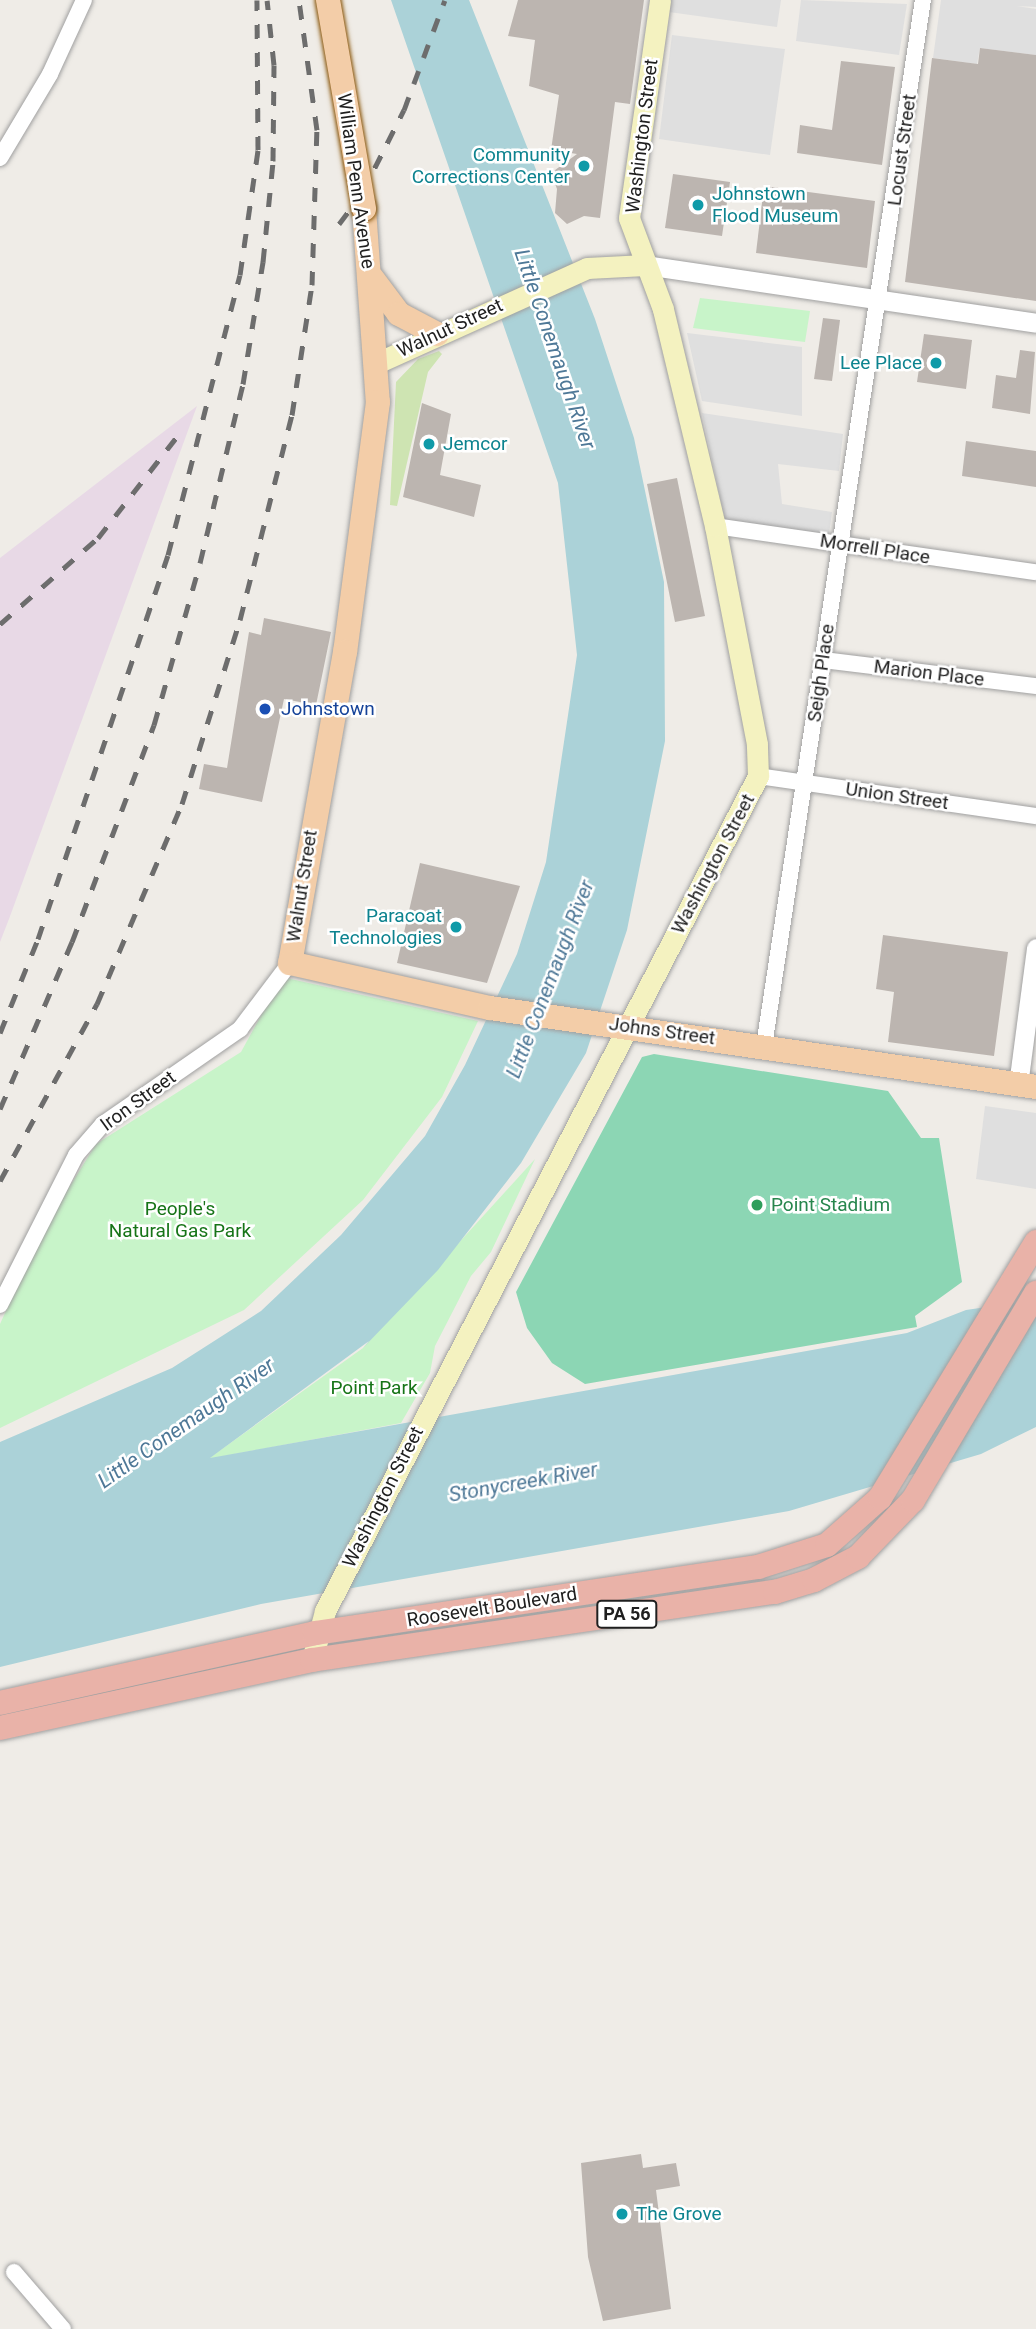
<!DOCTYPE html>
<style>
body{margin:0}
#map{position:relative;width:1036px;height:2329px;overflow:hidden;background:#efece7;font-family:Roboto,sans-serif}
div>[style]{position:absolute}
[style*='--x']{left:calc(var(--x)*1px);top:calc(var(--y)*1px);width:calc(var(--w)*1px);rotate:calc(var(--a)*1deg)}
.industrial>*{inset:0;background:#e8d9e6}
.grass>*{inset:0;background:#cee4b2}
.park>*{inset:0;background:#c8f4c9}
.pitch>*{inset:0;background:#8cd6b4}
.parking>*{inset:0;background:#dfdfdf}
.water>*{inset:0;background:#abd2d8}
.building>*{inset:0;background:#bcb5b0}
.roads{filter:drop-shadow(0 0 2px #a0a0a0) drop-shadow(0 0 2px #a0a0a0)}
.minor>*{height:16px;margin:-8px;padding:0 8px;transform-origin:8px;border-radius:8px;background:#fff}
.tertiary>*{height:19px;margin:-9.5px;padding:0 9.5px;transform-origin:9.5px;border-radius:9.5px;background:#fff}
.secondary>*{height:21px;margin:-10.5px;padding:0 10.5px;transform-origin:10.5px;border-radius:10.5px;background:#f4f2c0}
.primary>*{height:24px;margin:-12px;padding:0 12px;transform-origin:12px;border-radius:12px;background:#f3cda8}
.trunk>*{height:24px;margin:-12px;padding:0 12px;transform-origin:12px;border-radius:12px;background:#e9b2a8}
.rail>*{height:5px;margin-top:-2.5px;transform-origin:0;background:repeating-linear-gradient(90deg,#6d6d6d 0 14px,transparent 0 28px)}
.bridges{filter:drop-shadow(0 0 2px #8c590f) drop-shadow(0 0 2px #8c590f)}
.primary-bridge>*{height:24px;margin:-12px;padding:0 12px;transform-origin:12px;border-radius:12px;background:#f3cda8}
.dots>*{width:19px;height:19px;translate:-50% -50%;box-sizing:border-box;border:4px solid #fff;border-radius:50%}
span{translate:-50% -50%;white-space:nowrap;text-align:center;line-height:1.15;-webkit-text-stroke:5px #fff;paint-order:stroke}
.shield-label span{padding:2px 5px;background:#fff;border:2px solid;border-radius:5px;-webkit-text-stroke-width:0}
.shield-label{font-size:18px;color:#1f1f1f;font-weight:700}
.street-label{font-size:19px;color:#1f1f1f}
.culture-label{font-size:19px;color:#0d838f}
.right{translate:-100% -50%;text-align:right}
.left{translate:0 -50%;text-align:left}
.transit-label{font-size:19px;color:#164399}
.leisure-label{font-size:19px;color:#27864d}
.park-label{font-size:19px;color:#167417}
.water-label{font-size:21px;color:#4e7897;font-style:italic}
</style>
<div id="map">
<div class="industrial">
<div style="clip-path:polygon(197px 406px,9px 919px,0 942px,0 558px)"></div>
</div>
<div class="grass">
<div style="clip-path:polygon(439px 351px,442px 354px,428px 372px,397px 506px,390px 505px,396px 382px,418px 359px)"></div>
</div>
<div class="park">
<div style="clip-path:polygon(700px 298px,810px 311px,805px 342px,693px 328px)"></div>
<div style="clip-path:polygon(282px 977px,478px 1021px,442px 1097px,363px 1200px,244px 1310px,0 1428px,0 1324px,42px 1231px,96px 1144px,241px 1052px)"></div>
<div style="clip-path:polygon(535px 1159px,491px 1252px,471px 1276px,435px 1346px,430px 1373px,401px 1423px,208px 1459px,363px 1348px)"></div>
</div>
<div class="pitch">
<div style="clip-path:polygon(654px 1054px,888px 1091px,921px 1138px,939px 1138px,962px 1282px,915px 1316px,917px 1327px,585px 1384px,552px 1363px,527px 1328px,516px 1292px,642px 1057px)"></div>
</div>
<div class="parking">
<div style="clip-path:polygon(671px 0,781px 0,777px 27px,669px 12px)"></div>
<div style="clip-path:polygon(801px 0,907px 4px,899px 55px,796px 41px)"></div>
<div style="clip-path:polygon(941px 0,1036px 0,1036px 7px,1017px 6px,1036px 9px,1036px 55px,980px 48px,977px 64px,933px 58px)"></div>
<div style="clip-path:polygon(672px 35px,785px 49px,770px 155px,659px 139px)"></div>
<div style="clip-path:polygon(687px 333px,802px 347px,802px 416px,702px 401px)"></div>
<div style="clip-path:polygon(702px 413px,843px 434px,839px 471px,778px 464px,782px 504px,832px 512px,829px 534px,725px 521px)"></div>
<div style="clip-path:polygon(985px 1106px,1036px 1113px,1036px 1189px,976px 1179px)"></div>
</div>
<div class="water">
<div style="clip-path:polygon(391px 0,469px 0,595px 319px,634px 438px,664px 582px,665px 741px,627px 930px,586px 1053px,521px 1163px,438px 1270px,363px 1348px,369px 1341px,210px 1458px,907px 1333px,966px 1310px,1036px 1300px,1036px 1427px,981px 1454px,789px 1511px,261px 1604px,0 1667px,0 1442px,172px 1368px,261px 1311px,341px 1235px,425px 1136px,465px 1065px,517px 954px,546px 862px,577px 655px,558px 483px)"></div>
</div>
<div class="building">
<div style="clip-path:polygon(518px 0,644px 0,630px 104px,615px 102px,600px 218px,584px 216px,567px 224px,555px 213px,557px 189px,551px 173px,577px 154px,551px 150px,559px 95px,529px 86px,535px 40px,508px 36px)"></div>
<div style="clip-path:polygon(980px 48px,1036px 55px,1036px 301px,905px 282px,932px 58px,978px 64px)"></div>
<div style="clip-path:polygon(841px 61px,895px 67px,882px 165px,797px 153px,800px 125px,832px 130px)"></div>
<div style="clip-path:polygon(673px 174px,730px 182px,722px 236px,665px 228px)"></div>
<div style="clip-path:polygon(764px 186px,875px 201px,867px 268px,756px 253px)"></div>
<div style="clip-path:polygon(823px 318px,840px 320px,832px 381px,814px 379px)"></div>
<div style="clip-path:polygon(924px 334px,972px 340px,966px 389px,917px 382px)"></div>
<div style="clip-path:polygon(1020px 350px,1035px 352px,1030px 414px,992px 408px,996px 375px,1016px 378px)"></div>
<div style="clip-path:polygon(422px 403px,451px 414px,440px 475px,481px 485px,474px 517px,403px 497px)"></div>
<div style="clip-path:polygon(966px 441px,1036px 451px,1036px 487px,962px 476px)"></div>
<div style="clip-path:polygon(677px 478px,705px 616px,675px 622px,647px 484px)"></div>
<div style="clip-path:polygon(264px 618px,331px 632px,316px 705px,284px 699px,262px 802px,199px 789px,204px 764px,227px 768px,249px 632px,261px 635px)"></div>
<div style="clip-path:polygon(420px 863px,520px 886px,487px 983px,397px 963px)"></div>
<div style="clip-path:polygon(883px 935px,1008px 952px,994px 1056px,888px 1042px,894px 992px,876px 989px)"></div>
<div style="clip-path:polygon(641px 2154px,643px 2168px,676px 2163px,680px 2186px,656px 2190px,671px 2309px,603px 2321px,588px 2257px,581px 2163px)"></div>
</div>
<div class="roads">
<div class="minor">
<div style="--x:0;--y:158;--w:98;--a:-59.2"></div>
<div style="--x:50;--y:74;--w:81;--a:-65.3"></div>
<div style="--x:715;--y:526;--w:324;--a:8.2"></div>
<div style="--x:823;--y:660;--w:215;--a:7"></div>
<div style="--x:758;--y:776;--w:281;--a:8.2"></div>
<div style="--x:764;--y:1046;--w:1058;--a:-81.36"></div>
<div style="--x:0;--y:1305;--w:168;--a:-63.1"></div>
<div style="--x:76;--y:1155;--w:41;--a:-48.9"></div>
<div style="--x:103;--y:1124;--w:167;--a:-34.7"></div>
<div style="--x:240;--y:1029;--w:83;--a:-52.9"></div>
<div style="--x:14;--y:2272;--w:75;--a:49.3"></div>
</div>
<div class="tertiary">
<div style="--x:645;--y:265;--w:395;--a:8.4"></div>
<div style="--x:1018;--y:1085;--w:138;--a:-82.5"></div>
</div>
<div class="secondary">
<div style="--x:379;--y:362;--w:228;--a:-24.3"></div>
<div style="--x:587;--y:268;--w:58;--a:-3"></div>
<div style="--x:312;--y:1660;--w:51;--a:-75.1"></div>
<div style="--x:325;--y:1611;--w:941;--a:-62.59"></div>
<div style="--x:758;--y:776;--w:32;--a:-92"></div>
<div style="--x:757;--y:744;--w:222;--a:-100.9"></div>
<div style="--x:715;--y:526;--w:223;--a:-103.5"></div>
<div style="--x:663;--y:309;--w:97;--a:-110.5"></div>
<div style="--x:629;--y:218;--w:220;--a:-81.9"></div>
</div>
<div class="primary">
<div style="--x:364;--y:209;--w:194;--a:85.9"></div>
<div style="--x:378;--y:402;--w:252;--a:97.5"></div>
<div style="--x:345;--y:652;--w:316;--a:100"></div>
<div style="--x:290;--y:963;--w:205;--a:12.7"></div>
<div style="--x:490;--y:1008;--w:552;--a:8.23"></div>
<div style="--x:372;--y:278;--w:45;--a:53.1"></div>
<div style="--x:399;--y:314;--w:43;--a:27.8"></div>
</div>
<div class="trunk">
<div style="--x:0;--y:1703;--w:323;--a:-12.5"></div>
<div style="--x:315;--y:1633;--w:448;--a:-8.5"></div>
<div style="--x:758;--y:1567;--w:72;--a:-17.7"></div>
<div style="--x:827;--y:1545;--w:71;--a:-41.6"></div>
<div style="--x:880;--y:1498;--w:300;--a:-58.6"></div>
<div style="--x:0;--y:1728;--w:319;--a:-12.3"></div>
<div style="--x:312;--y:1660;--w:468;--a:-8.4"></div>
<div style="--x:775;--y:1592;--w:41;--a:-17.1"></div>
<div style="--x:814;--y:1580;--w:50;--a:-27.6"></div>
<div style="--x:858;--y:1557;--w:79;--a:-46"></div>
<div style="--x:913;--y:1500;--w:241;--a:-59.3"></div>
</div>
</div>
<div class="rail">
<div style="--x:339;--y:224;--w:39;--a:-53"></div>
<div style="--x:362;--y:193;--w:93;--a:-63.2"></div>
<div style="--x:404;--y:110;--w:117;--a:-69.6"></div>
<div style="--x:0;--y:624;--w:130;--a:-41.3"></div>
<div style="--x:98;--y:538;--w:132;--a:-52.1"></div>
<div style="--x:0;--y:1033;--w:101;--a:-68"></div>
<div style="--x:38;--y:939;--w:405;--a:-71.3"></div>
<div style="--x:168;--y:555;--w:289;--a:-75.6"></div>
<div style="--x:240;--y:275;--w:126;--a:-81.8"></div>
<div style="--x:258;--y:150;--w:150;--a:-90.4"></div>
<div style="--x:0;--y:1109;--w:182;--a:-66.7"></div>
<div style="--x:72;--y:942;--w:232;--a:-69.3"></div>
<div style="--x:154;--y:725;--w:168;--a:-74.1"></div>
<div style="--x:200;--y:563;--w:184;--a:-76.5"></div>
<div style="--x:243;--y:384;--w:124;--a:-80.7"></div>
<div style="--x:263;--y:262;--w:101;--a:-84.3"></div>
<div style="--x:273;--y:161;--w:96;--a:-89.4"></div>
<div style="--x:274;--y:65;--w:65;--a:-96.1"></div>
<div style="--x:0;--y:1181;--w:202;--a:-61.3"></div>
<div style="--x:97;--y:1004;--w:217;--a:-67"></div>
<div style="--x:182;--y:804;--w:193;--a:-72.5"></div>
<div style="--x:240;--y:620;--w:211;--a:-75.8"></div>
<div style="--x:292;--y:415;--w:132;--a:-81.3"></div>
<div style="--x:312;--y:285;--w:155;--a:-88.2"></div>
<div style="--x:317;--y:130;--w:131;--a:-97.9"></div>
</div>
<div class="bridges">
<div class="primary-bridge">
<div style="--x:328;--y:0;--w:212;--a:80.2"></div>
</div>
</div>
<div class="dots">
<div style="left:584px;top:166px;background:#0f9aa8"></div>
<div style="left:698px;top:205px;background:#0f9aa8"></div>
<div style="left:936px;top:363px;background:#0f9aa8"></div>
<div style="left:429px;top:444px;background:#0f9aa8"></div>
<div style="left:265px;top:709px;background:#1a4fb4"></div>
<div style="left:456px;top:927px;background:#0f9aa8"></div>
<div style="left:757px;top:1205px;background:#2e9e5b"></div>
<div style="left:622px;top:2214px;background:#0f9aa8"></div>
</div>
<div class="shield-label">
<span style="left:627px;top:1614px">PA 56</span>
</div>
<div class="street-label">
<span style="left:642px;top:136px;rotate:-83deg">Washington Street</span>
<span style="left:902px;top:150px;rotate:-82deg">Locust Street</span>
<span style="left:356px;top:181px;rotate:82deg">William Penn Avenue</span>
<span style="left:450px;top:328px;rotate:-25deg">Walnut Street</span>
<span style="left:875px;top:549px;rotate:9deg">Morrell Place</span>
<span style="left:821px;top:673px;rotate:-82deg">Seigh Place</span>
<span style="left:929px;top:673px;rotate:7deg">Marion Place</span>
<span style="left:897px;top:796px;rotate:8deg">Union Street</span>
<span style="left:713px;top:864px;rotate:-62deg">Washington Street</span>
<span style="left:302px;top:886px;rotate:-81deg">Walnut Street</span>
<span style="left:662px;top:1031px;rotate:8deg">Johns Street</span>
<span style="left:138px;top:1101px;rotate:-36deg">Iron Street</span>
<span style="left:383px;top:1497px;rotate:-63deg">Washington Street</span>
<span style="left:492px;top:1607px;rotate:-9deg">Roosevelt Boulevard</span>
</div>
<div class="culture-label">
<span class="right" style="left:570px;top:166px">Community<br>Corrections Center</span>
<span class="left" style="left:712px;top:205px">Johnstown<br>Flood Museum</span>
<span class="right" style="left:922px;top:363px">Lee Place</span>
<span class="left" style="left:443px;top:444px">Jemcor</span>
<span class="right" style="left:442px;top:927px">Paracoat<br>Technologies</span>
<span class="left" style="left:636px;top:2214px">The Grove</span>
</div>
<div class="transit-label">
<span class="left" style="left:281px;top:709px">Johnstown</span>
</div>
<div class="leisure-label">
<span class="left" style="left:771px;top:1205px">Point Stadium</span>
</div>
<div class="park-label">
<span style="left:180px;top:1220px">People's<br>Natural Gas Park</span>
<span style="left:374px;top:1388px">Point Park</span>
</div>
<div class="water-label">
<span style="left:555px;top:349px;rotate:71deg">Little Conemaugh River</span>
<span style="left:550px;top:979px;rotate:-69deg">Little Conemaugh River</span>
<span style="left:186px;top:1423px;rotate:-35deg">Little Conemaugh River</span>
<span style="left:523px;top:1482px;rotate:-10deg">Stonycreek River</span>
</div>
</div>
